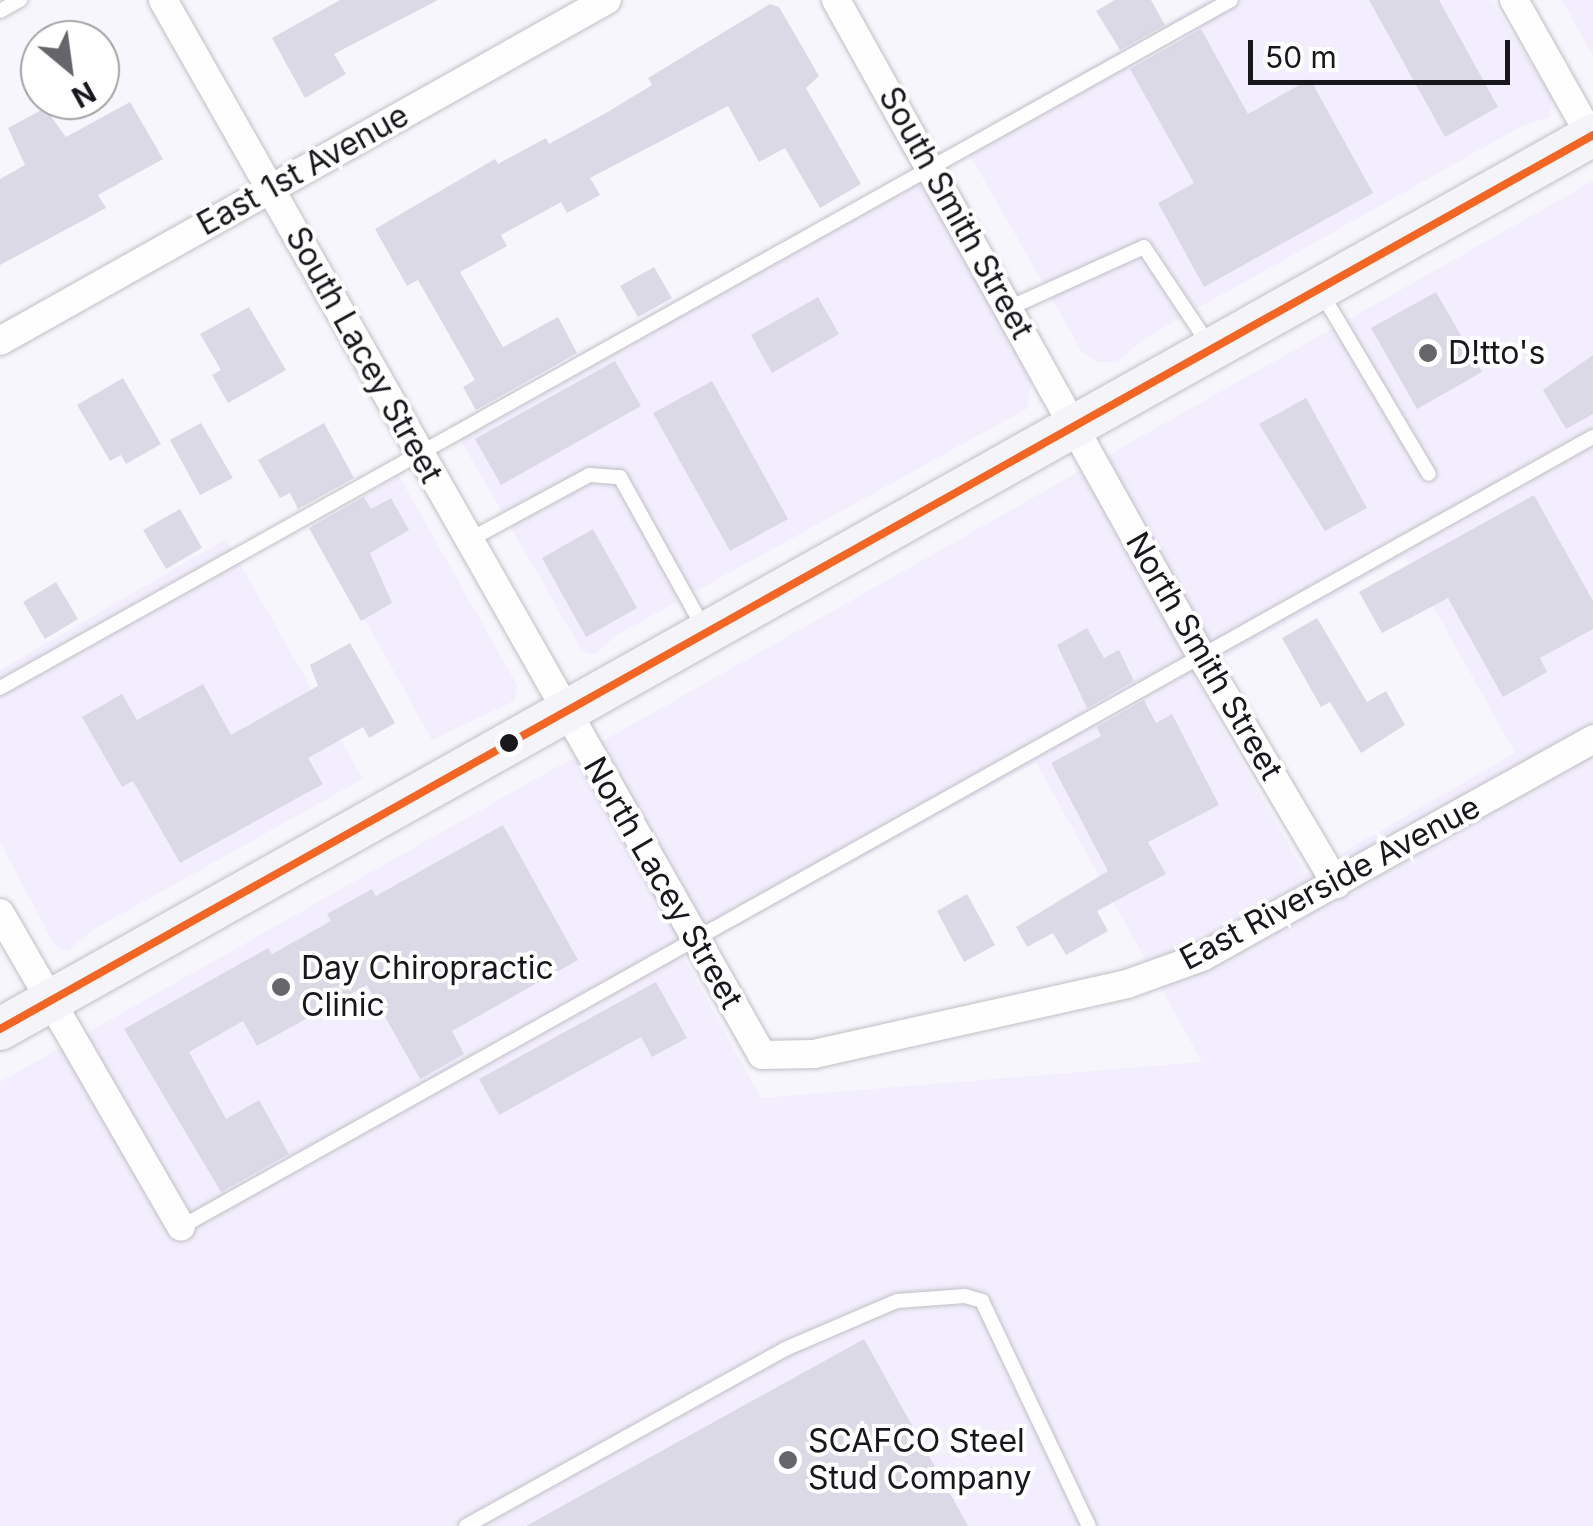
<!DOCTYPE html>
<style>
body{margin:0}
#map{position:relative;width:1593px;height:1526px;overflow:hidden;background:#f7f6fc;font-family:Inter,sans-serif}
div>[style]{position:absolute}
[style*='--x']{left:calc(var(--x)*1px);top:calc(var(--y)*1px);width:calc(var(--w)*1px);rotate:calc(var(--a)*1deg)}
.built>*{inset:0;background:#f2eefd}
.building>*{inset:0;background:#dcd9e7}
.roads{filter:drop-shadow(0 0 2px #c0bfc4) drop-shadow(0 0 2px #c0bfc4)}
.service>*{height:14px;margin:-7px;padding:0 7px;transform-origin:7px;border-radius:7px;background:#fefeff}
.minor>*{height:28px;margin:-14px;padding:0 14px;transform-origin:14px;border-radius:14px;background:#fefeff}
.primary>*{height:42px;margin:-21px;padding:0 21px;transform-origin:21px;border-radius:21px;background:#f5f4f9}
.bus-1>*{height:8px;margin:-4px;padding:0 4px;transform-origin:4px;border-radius:4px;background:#f26522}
.dots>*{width:28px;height:28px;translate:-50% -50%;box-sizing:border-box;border:5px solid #fff;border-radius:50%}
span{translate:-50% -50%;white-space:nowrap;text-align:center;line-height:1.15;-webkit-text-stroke:8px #fff;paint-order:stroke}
.street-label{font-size:32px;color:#18171c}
.poi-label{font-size:32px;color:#18171c}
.left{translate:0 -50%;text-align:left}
.north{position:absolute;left:20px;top:20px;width:100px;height:100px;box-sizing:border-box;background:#fff;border:2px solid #a3a2a4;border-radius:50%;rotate:151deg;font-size:28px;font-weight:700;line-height:40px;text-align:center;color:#18171c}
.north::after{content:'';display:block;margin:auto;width:35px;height:45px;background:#66656a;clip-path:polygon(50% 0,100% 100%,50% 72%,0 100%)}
.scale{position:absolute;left:1248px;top:40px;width:262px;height:45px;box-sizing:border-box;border:5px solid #18171c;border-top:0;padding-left:12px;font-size:30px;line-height:35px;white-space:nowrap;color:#18171c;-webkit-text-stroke:8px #fff;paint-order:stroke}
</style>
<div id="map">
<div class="built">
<div style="clip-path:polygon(1208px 0,1491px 0,1552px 97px,1550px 117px,1520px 127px,1145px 338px,1117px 362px,1098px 362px,1082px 352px,962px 141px)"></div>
<div style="clip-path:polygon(1562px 0,1593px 0,1593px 56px)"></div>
<div style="clip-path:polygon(915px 168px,1031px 379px,1028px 408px,615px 636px,595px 655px,582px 651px,452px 425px)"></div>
<div style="clip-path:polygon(evenodd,1593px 181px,1593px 1526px,0 1526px,0 1082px,1593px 181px,1405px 556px,1515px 753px,1305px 874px,1193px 676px,1405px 556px,1593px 181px,1036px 762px,1202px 1062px,761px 1098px,683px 956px,1036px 762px)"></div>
<div style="clip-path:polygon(399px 476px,517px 685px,514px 701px,432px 740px,312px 524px)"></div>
<div style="clip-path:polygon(226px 539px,363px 779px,94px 929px,68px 951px,55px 946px,0 842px,0 670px)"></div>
</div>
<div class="building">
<div style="clip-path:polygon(340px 0,438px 0,334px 54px,346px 74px,305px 98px,272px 38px)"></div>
<div style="clip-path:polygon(1115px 0,1151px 0,1165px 25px,1120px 50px,1096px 11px)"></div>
<div style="clip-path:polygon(1369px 0,1439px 0,1498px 107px,1445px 137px)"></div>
<div style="clip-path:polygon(770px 4px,779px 7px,819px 76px,806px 88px,861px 184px,820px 208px,785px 148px,759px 162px,728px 106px,590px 178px,600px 195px,567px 213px,561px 202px,501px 235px,507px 246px,460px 272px,503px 347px,558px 317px,577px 353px,476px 410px,463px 387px,475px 380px,418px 280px,407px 286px,375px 229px,495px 159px,498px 164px,546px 138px,549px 144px,606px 113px,652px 85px,648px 78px)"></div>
<div style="clip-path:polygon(1201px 29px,1248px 114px,1310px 79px,1373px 193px,1204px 287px,1158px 203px,1194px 183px,1130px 69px)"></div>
<div style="clip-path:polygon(130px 102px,163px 159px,98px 195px,106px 208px,0 265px,0 179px,25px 165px,8px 128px,45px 108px,66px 137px)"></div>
<div style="clip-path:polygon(654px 267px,672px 298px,638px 317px,620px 286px)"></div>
<div style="clip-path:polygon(1436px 292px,1482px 372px,1417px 409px,1371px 328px)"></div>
<div style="clip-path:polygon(818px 297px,839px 334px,772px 373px,751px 335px)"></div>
<div style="clip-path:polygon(249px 307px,286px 370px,228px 403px,212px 375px,221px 370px,200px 334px)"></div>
<div style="clip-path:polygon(1593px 355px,1593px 414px,1566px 429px,1543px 390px)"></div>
<div style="clip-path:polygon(615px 361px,641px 406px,501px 485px,475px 439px)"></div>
<div style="clip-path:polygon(123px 378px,161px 444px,126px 464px,121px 455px,110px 461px,77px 405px)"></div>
<div style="clip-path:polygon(712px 381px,788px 519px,730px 551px,653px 413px)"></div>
<div style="clip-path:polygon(1306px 398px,1367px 508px,1325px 531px,1259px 424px)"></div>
<div style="clip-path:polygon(201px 423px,233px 478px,200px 495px,170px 440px)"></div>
<div style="clip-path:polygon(324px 423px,354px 478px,298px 509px,290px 493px,280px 498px,258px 460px)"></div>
<div style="clip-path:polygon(1534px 495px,1593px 601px,1593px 629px,1540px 658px,1547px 672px,1503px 697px,1448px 598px,1382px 633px,1359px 592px)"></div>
<div style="clip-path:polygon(364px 497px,371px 509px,391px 498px,409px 530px,370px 553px,392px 603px,361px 621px,309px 528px)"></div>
<div style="clip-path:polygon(180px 509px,202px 548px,166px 569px,143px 530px)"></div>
<div style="clip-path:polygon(593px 529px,637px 608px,586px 637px,542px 558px)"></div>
<div style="clip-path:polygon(56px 582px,78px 619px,45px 639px,23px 602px)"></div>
<div style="clip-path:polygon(1317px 618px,1367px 702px,1386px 691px,1405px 725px,1361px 753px,1330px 702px,1321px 707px,1282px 638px)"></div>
<div style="clip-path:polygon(1087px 628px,1104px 658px,1119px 650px,1134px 681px,1087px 708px,1057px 645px)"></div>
<div style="clip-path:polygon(350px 643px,395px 723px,369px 738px,363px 727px,308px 758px,323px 784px,180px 863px,133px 781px,122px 787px,82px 717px,122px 694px,137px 720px,203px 684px,231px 735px,318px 686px,310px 665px)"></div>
<div style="clip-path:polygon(1144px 700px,1156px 723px,1172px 714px,1219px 805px,1148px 842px,1166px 874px,1097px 911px,1108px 931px,1066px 955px,1053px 933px,1027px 947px,1016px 927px,1108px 871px,1051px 763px,1101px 736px,1097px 727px)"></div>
<div style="clip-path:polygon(503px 825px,578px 960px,452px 1031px,464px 1054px,420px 1079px,367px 985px,257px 1046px,243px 1021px,189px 1052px,226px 1119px,259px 1100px,289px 1154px,221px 1192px,124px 1029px,268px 948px,272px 954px,331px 921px,327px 914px,372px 889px,376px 896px)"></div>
<div style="clip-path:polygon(967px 894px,995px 945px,964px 962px,937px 911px)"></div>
<div style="clip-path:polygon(656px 982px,687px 1038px,652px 1057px,641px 1037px,499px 1115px,479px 1079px)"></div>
<div style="clip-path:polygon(864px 1339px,968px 1526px,526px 1526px)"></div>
</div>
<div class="roads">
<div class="service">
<div style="--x:0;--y:11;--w:23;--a:-29"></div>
<div style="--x:1322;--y:294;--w:209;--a:59.3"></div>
<div style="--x:1009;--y:308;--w:148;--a:-24.3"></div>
<div style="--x:1144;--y:247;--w:118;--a:56.4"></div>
<div style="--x:469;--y:540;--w:136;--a:-28.4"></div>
<div style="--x:589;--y:475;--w:31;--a:4"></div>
<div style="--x:620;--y:477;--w:171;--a:61"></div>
<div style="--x:0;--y:688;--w:1410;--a:-29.2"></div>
<div style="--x:181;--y:1227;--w:1618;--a:-29.23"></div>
<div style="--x:466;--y:1526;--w:365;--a:-29"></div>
<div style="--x:785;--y:1349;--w:122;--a:-23.2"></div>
<div style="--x:897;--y:1301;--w:68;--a:-4.2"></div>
<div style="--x:965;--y:1296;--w:18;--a:16"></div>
<div style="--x:982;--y:1301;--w:249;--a:64.6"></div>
</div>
<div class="minor">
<div style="--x:163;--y:0;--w:1213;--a:60.41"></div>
<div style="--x:762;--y:1055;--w:52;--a:-1.1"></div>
<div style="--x:814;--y:1054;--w:321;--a:-12.6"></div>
<div style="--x:1127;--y:984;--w:80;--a:-19.8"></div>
<div style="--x:1202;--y:957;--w:448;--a:-29.1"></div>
<div style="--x:836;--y:0;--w:752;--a:60.88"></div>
<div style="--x:1202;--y:657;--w:264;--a:59.4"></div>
<div style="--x:1514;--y:0;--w:161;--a:60.6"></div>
<div style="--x:0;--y:341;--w:696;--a:-29.33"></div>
<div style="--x:0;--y:913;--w:362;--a:60"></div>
</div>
<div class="primary">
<div style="--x:0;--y:1029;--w:1827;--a:-29.3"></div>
</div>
</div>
<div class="bus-1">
<div style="--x:0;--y:1029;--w:1827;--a:-29.3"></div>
</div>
<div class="dots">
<div style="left:1428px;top:353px;background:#66656a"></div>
<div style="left:509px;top:743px;background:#18171c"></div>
<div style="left:281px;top:987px;background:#66656a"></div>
<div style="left:788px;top:1460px;background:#66656a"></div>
</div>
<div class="street-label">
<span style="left:303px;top:170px;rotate:-29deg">East 1st Avenue</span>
<span style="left:956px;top:213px;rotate:61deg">South Smith Street</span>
<span style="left:364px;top:355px;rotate:61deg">South Lacey Street</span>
<span style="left:1204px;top:656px;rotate:60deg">North Smith Street</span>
<span style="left:663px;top:883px;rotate:60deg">North Lacey Street</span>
<span style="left:1330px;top:883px;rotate:-28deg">East Riverside Avenue</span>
</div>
<div class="poi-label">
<span class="left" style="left:1448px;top:353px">D!tto's</span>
<span class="left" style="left:301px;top:987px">Day Chiropractic<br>Clinic</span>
<span class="left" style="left:808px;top:1460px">SCAFCO Steel<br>Stud Company</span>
</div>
<div class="north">N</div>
<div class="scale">50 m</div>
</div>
